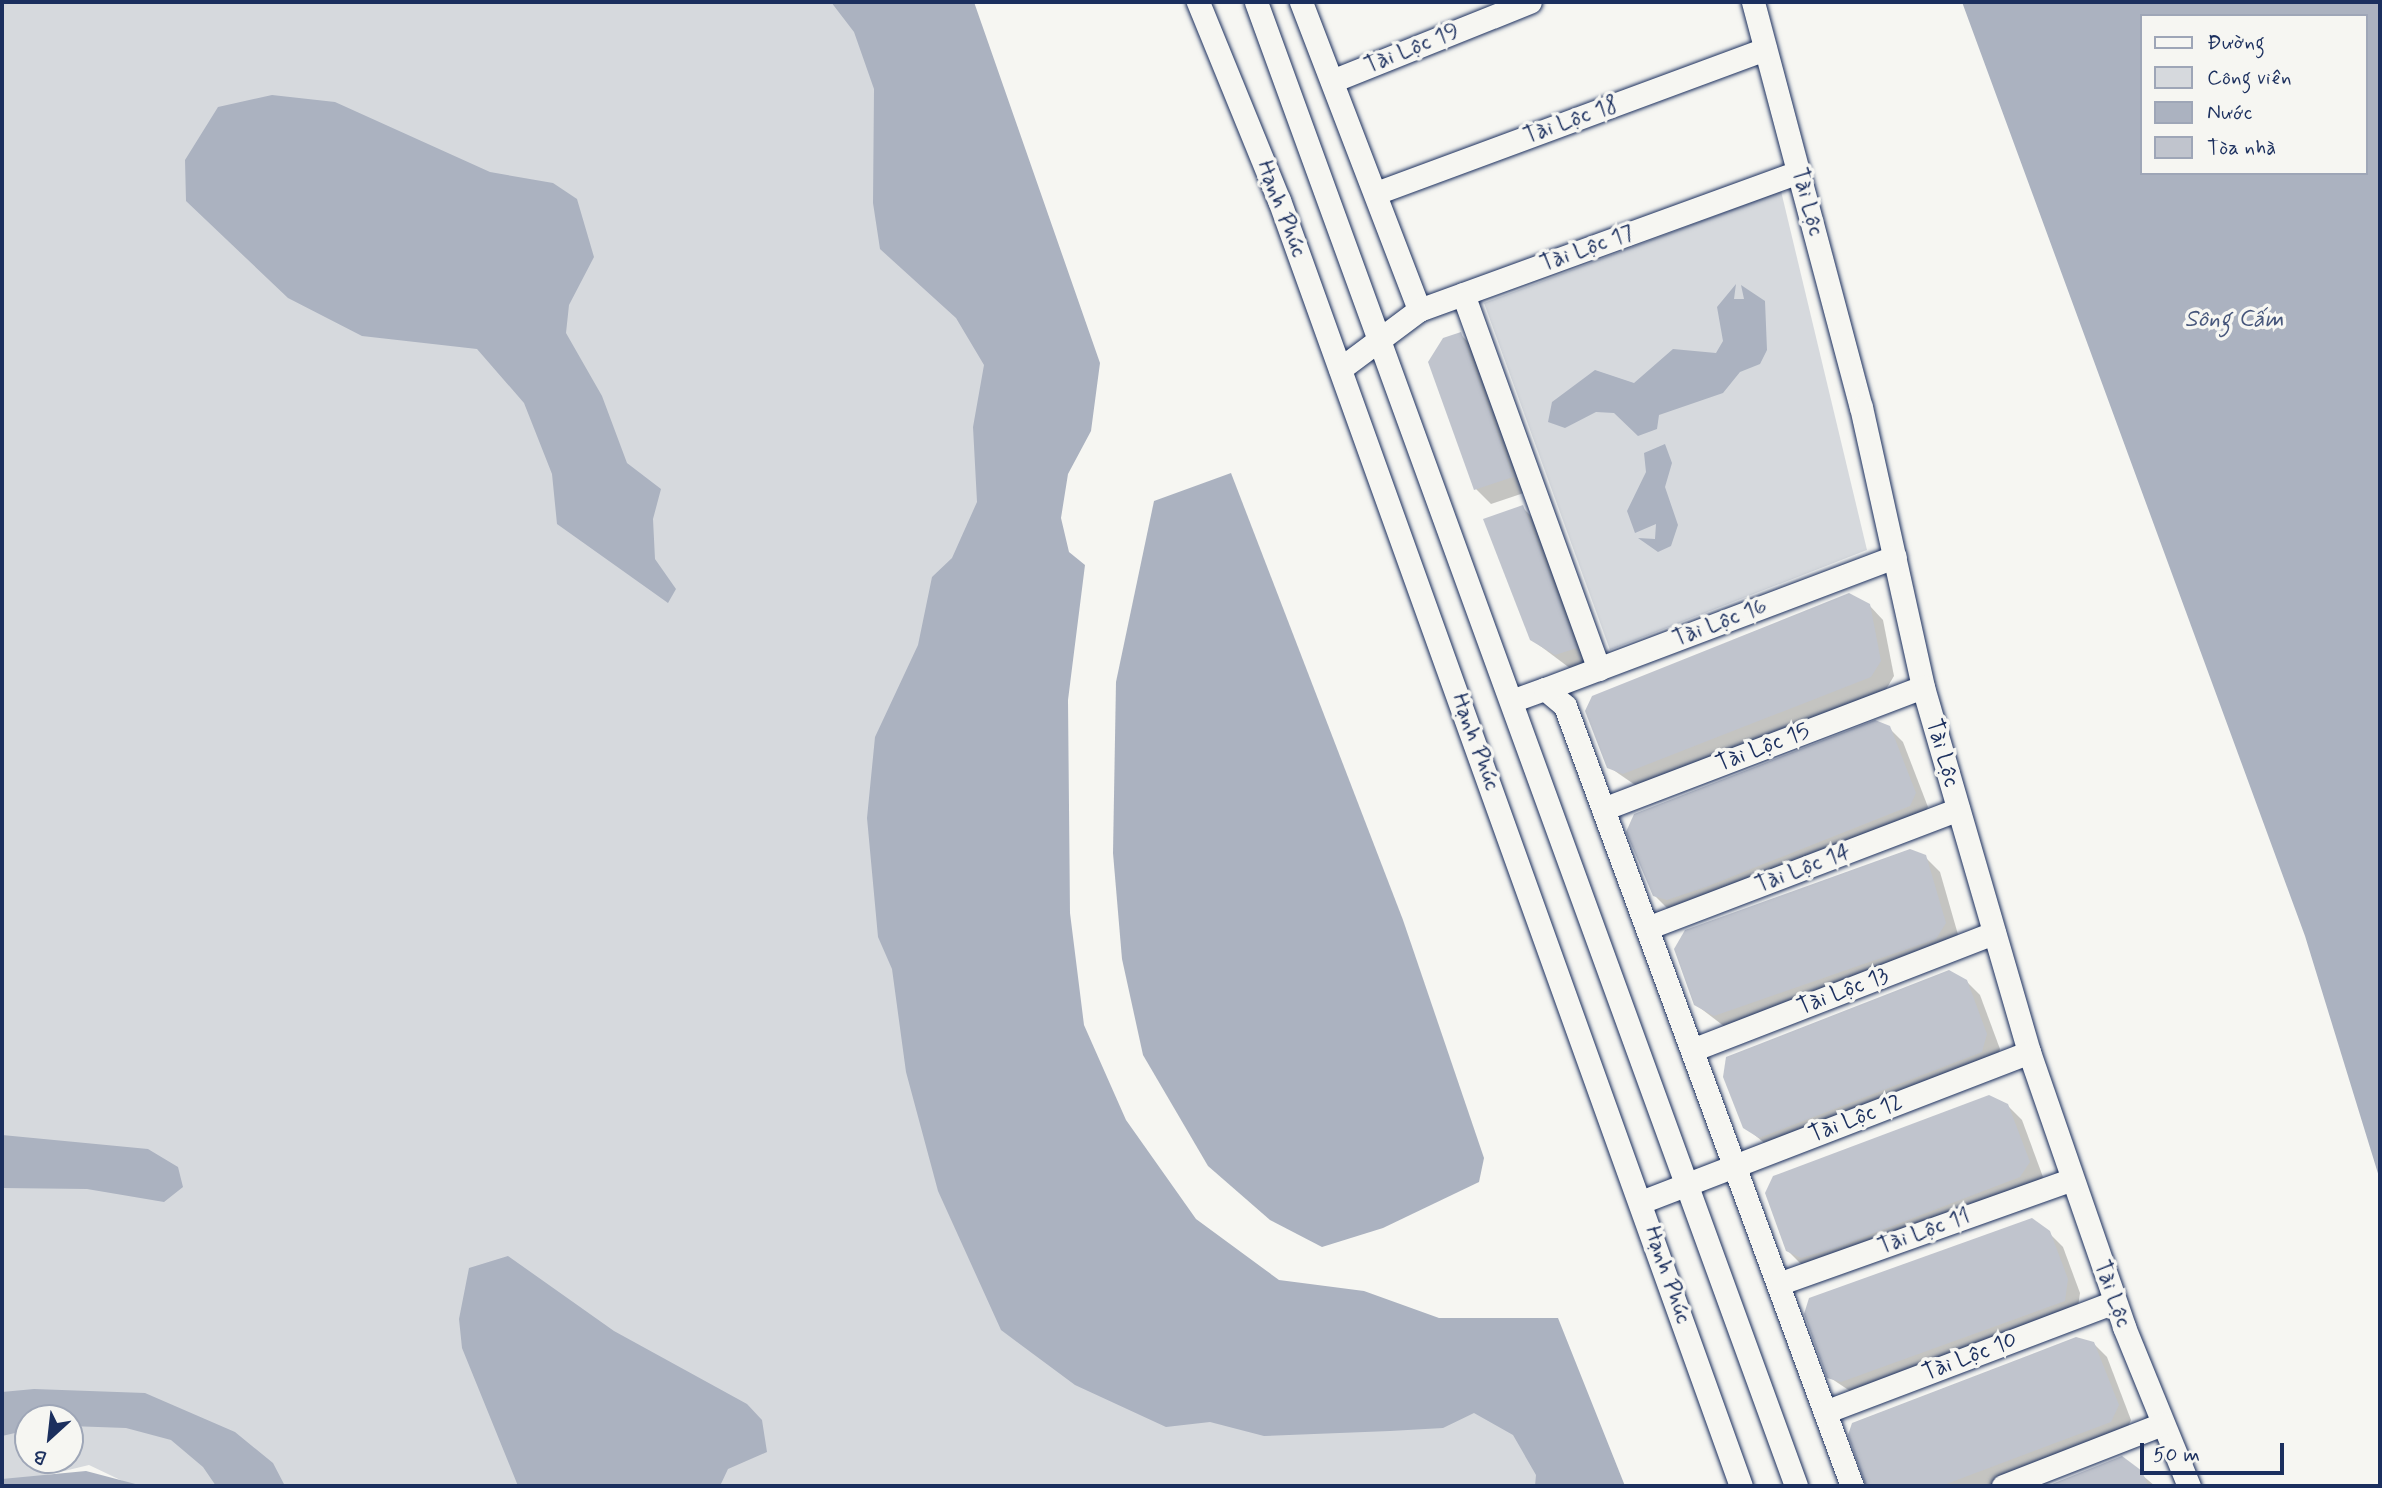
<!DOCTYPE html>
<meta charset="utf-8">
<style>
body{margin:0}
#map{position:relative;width:2382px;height:1488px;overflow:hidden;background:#f6f6f2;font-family:Mynerve,sans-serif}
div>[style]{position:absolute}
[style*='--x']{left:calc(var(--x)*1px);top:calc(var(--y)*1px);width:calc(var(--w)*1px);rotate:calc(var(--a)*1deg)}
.green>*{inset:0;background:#d6d9dd}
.water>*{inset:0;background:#abb2c0}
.shadow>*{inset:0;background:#0003}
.building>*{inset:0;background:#c0c4cd}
.roads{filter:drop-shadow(0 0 2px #1b2f5e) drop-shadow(0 0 2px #1b2f5e)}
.minor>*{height:23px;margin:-11.5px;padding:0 11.5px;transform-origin:11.5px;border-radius:11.5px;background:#f6f6f2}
span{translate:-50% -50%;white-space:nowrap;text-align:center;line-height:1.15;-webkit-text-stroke:7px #f6f6f2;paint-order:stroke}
.street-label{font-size:23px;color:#1b2f5e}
.water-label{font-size:24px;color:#46567b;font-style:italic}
.frame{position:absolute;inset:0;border:4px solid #1b2f5e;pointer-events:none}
.legend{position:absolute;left:2140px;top:14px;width:228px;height:161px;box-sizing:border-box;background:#f6f6f2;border:2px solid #9ea6b7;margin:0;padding:9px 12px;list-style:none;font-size:21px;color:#1b2f5e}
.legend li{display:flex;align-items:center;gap:14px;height:35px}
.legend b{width:35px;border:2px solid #9ea6b7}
.north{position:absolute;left:14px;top:1404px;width:70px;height:70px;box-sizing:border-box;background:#f6f6f2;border:2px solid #9ea6b7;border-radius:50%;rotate:207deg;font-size:19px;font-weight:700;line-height:28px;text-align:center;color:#1b2f5e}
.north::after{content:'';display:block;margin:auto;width:24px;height:32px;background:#1b2f5e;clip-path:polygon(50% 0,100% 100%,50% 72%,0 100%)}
.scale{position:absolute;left:2140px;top:1443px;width:144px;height:32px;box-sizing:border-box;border:4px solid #1b2f5e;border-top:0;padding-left:9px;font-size:21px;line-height:24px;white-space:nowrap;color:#1b2f5e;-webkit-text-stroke:5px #f6f6f2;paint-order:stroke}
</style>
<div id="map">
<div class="green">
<div style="clip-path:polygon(evenodd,2px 2px,866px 2px,1002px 318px,1000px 566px,1105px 1228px,1439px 1352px,1571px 1486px,133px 1486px,89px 1465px,2px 1486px,2px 2px,28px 1418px,70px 1418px,70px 1460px,28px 1460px,28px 1418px)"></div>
<div style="clip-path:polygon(1781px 191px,1867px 550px,1610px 650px,1484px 303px)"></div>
</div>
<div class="water">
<div style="clip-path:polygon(831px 2px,974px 2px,1100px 363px,1091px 431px,1068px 474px,1061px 518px,1069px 552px,1085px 565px,1068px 700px,1070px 913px,1084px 1025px,1126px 1120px,1196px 1219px,1279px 1280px,1364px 1291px,1439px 1318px,1558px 1318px,1625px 1486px,1535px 1486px,1536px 1475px,1513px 1435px,1474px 1413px,1443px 1428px,1390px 1431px,1264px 1436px,1210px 1422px,1166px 1427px,1075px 1385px,1001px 1330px,938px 1191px,906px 1072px,892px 969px,878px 937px,867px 818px,875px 737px,918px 645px,932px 577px,952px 558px,977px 502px,973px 427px,984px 365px,956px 318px,880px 249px,873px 203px,874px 89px,854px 32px)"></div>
<div style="clip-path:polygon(evenodd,1962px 2px,2380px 2px,2380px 1180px,2305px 936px,1962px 2px,2142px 16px,2366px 16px,2366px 173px,2142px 173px,2142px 16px)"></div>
<div style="clip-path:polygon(272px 95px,335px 102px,490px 172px,553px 183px,577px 199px,594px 257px,569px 305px,566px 333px,602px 396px,627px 463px,661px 489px,653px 519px,655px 559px,676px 589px,668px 603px,557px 524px,552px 474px,524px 403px,477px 349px,362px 336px,288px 298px,186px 201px,185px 160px,218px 107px)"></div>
<div style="clip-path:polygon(1736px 284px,1734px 299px,1744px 299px,1741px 285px,1765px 301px,1767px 350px,1760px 364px,1740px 372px,1723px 393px,1659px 415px,1657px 429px,1638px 436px,1614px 413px,1596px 412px,1565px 428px,1548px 422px,1552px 402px,1595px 370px,1634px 383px,1673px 349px,1716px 353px,1723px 341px,1717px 307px)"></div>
<div style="clip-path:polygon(1665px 444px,1672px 463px,1665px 487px,1678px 525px,1671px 546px,1658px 552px,1638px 538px,1655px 539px,1656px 524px,1635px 533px,1627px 511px,1646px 472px,1644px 453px)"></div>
<div style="clip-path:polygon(1231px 473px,1403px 920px,1484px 1158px,1479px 1182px,1383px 1228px,1322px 1247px,1270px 1220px,1208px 1166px,1143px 1055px,1122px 959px,1113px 853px,1116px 682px,1154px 501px)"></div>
<div style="clip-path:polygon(2px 1135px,148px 1149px,178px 1167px,183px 1187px,164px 1202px,87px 1189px,2px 1188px)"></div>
<div style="clip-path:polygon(508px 1256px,614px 1331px,747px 1404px,762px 1420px,767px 1452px,728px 1469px,720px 1486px,518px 1486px,462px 1348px,459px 1319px,469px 1268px)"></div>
<div style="clip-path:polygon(34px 1389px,145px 1393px,235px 1432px,273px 1463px,285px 1486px,216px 1486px,203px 1467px,171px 1440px,126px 1428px,70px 1426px,70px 1418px,28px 1418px,28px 1430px,2px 1436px,2px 1392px)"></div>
<div style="clip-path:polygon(86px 1471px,143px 1486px,2px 1486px,2px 1479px)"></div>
</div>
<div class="shadow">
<div style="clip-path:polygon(1460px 334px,1475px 349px,1527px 492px,1491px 504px,1476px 489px)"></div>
<div style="clip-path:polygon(1522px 507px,1537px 522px,1590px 663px,1571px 669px,1531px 639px)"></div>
<div style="clip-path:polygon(1869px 605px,1883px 620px,1894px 676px,1885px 691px,1638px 787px,1609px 767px)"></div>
<div style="clip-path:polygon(1889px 728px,1903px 742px,1928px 807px,1923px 819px,1668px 909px,1654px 895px)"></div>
<div style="clip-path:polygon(1925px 857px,1940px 872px,1959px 938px,1729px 1030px,1695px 1004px)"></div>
<div style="clip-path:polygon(1966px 981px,1980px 995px,2000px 1049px,1995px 1065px,1774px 1151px,1745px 1127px)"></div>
<div style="clip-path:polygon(2007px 1105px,2022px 1120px,2043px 1177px,2034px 1191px,1802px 1265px,1787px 1250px)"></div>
<div style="clip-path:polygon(2049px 1233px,2063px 1247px,2080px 1293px,2077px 1314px,1856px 1395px,1829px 1377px)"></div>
<div style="clip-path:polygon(2093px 1343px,2107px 1357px,2131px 1420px,2124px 1436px,1989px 1486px,1868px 1486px,1850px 1435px)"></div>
<div style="clip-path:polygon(2122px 1458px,2155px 1486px,2050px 1486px)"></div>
</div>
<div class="building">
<div style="clip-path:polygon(1461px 332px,1513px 477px,1474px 490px,1428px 362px,1443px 338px)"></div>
<div style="clip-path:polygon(1523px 505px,1577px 648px,1555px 655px,1530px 640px,1483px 519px)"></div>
<div style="clip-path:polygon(1849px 593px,1870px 604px,1881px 661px,1871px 677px,1623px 774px,1607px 768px,1585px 711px,1592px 696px)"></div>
<div style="clip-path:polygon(1875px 720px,1890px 726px,1916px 793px,1910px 806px,1706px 887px,1667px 900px,1653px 896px,1626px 832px,1634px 814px)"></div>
<div style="clip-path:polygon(1910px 849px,1926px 855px,1946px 923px,1936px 939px,1714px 1016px,1694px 1005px,1674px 949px,1685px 930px)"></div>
<div style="clip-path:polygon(1949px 970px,1967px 980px,1987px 1034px,1982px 1052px,1759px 1138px,1743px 1128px,1723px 1077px,1726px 1057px)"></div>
<div style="clip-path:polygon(1989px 1095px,2008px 1104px,2030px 1162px,2020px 1177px,1835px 1248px,1801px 1258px,1786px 1251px,1765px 1193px,1773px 1176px)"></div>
<div style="clip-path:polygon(2032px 1218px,2050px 1231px,2068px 1279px,2065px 1301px,1841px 1382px,1827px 1378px,1804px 1314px,1809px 1298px)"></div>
<div style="clip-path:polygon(2076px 1337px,2094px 1342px,2119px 1405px,2111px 1422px,1941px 1486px,1866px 1486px,1848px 1435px,1852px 1423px)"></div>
<div style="clip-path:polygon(2122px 1456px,2142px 1471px,2148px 1486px,2047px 1486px)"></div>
</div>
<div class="roads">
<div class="minor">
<div style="--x:1198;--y:2;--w:214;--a:67.8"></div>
<div style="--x:1279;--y:200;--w:1366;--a:70.24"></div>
<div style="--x:1256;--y:2;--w:1579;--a:70"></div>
<div style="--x:1301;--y:2;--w:330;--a:69"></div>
<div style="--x:1753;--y:2;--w:419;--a:75.1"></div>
<div style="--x:1861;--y:407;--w:287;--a:77.5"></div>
<div style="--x:1923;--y:687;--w:380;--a:73.8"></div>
<div style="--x:2029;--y:1052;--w:291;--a:70.9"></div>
<div style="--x:2124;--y:1327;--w:172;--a:67.8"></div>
<div style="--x:1332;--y:81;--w:213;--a:-21.8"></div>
<div style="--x:1376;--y:193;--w:415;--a:-20.3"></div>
<div style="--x:1463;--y:294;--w:399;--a:70.1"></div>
<div style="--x:1340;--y:369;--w:99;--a:-36.8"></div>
<div style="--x:1419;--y:310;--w:404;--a:-20"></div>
<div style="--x:1545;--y:689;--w:374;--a:-20.7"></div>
<div style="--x:1514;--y:700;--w:33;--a:-20"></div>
<div style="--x:1545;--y:689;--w:26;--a:40"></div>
<div style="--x:1565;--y:706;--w:831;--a:69.8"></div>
<div style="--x:1603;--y:809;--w:342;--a:-20.9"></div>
<div style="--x:1647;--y:928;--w:333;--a:-20.9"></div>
<div style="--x:1692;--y:1050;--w:324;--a:-21.2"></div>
<div style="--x:1641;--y:1202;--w:416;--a:-21.1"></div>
<div style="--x:1778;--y:1284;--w:310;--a:-19.6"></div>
<div style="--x:1825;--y:1412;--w:310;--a:-20.8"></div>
<div style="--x:2003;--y:1486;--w:171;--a:-21.3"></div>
</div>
</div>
<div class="street-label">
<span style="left:1412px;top:49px;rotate:-22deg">Tài Lộc 19</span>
<span style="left:1571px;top:121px;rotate:-20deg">Tài Lộc 18</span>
<span style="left:1807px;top:202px;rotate:75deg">Tài Lộc</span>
<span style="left:1281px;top:209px;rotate:69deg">Hạnh Phúc</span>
<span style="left:1587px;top:249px;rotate:-20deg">Tài Lộc 17</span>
<span style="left:1720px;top:623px;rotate:-21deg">Tài Lộc 16</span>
<span style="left:1475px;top:742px;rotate:70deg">Hạnh Phúc</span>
<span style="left:1763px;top:748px;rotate:-21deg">Tài Lộc 15</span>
<span style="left:1942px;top:753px;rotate:74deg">Tài Lộc</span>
<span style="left:1803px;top:869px;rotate:-21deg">Tài Lộc 14</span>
<span style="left:1843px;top:992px;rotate:-21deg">Tài Lộc 13</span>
<span style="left:1856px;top:1119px;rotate:-21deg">Tài Lộc 12</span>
<span style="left:1924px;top:1232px;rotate:-20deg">Tài Lộc 11</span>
<span style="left:1667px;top:1275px;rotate:71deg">Hạnh Phúc</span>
<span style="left:2112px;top:1294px;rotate:70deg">Tài Lộc</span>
<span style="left:1970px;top:1357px;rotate:-21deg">Tài Lộc 10</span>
</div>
<div class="water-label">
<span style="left:2234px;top:320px">Sông Cấm</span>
</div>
<div class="frame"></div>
<ul class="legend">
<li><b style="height:9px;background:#f6f6f2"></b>Đường</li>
<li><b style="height:19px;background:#d6d9dd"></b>Công viên</li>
<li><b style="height:19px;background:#abb2c0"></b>Nước</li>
<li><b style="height:19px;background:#c0c4cd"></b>Tòa nhà</li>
</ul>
<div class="north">B</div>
<div class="scale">50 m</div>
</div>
